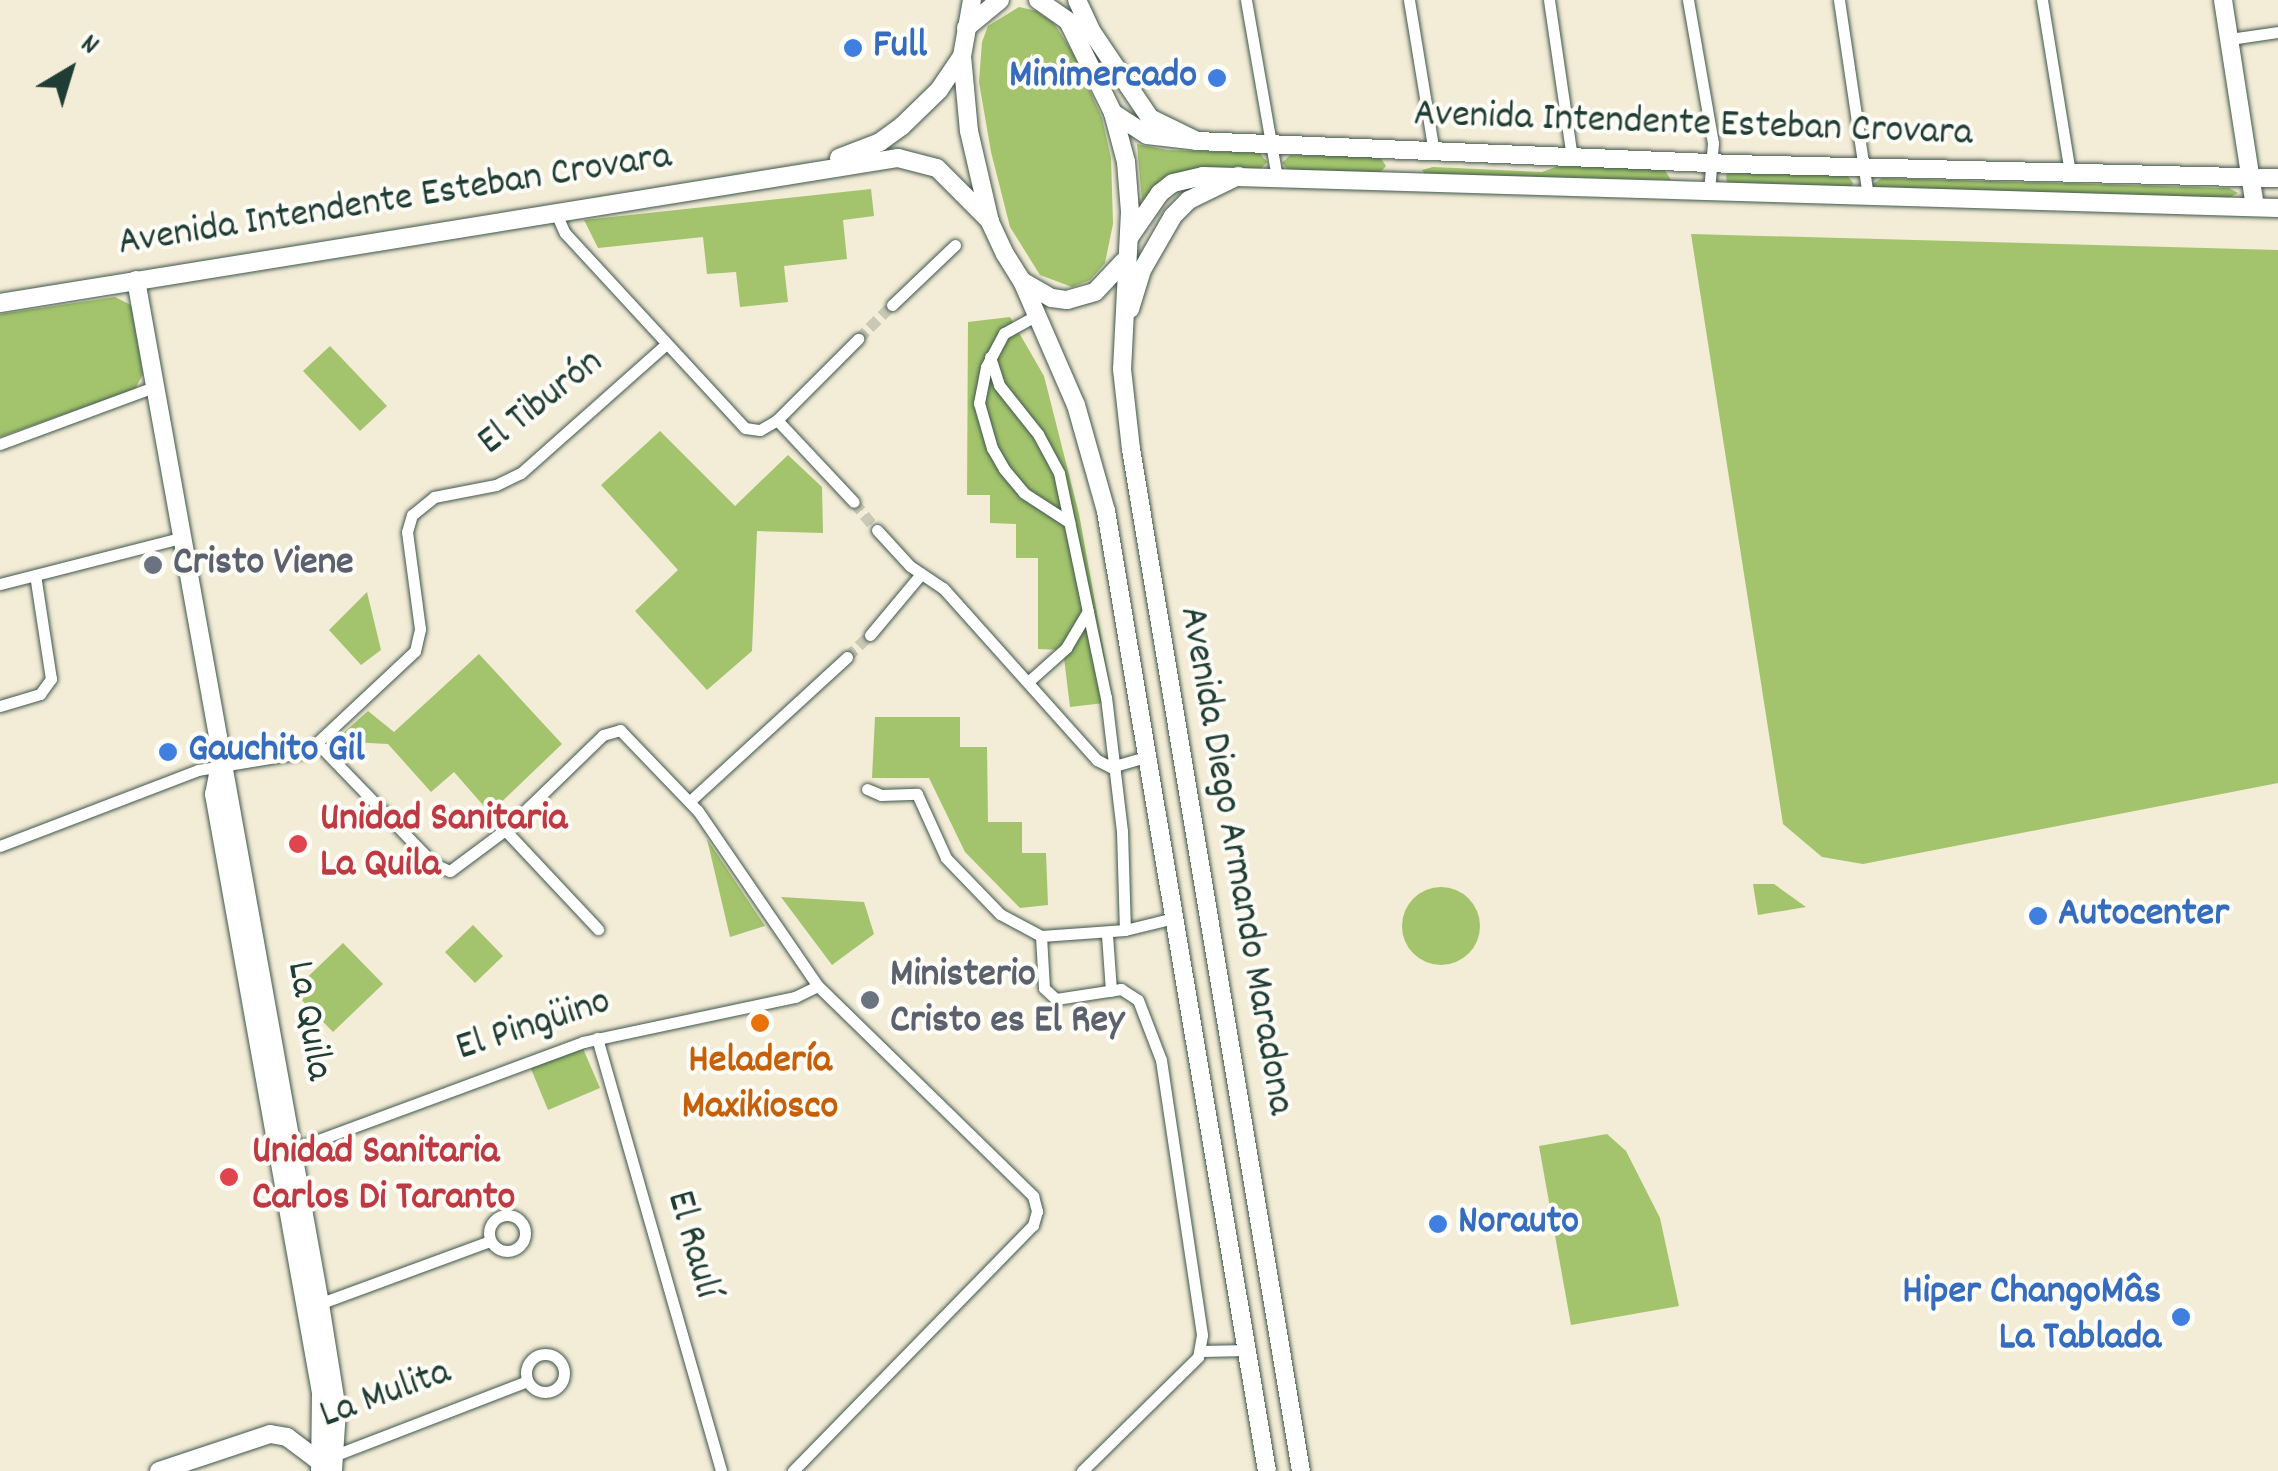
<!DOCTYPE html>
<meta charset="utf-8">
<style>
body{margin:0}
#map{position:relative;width:2278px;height:1471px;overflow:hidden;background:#f3ecd6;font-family:Dekko,sans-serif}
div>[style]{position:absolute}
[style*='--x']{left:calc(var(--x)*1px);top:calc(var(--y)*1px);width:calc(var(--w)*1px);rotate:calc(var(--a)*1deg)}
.green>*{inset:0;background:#a3c46c}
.round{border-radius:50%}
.street-tunnel>*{height:11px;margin-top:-5.5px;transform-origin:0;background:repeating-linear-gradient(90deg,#c9c9b6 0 11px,transparent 0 16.5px)}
.roads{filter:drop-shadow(0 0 2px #3f574c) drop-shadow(0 0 2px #3f574c)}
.street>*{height:11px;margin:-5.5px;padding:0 5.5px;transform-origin:5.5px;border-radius:5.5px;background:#fff}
.street>.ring{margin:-5.5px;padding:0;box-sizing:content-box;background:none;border:11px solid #fff;border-radius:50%}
.secondary>*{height:18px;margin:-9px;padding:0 9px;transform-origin:9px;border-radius:9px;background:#fff}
.primary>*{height:18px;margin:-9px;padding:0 9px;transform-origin:9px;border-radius:9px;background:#fff}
.dots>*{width:28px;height:28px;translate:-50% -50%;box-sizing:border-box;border:5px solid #fdfcf7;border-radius:50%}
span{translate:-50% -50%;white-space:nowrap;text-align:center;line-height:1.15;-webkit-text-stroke:8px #fdfcf7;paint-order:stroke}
.shop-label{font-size:40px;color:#366cbe;font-weight:700}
.left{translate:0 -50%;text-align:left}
.right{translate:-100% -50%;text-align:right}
.street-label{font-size:40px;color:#1f3d34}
.worship-label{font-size:40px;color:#5b616d;font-weight:700}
.health-label{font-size:40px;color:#be3a42;font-weight:700}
.food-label{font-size:40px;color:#c56008;font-weight:700}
.north{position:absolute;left:20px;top:20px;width:100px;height:100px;-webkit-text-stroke:8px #fdfcf7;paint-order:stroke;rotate:38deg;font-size:28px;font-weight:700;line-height:40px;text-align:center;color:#1f3d34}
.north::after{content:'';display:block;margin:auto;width:35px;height:45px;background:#1f3d34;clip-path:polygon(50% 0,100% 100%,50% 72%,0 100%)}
</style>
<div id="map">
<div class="green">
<div style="clip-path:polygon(1019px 7px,1037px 11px,1054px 23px,1073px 53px,1102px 118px,1111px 158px,1113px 224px,1105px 263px,1090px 280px,1072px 287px,1040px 275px,1010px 227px,991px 152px,979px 82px,982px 42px,988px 26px)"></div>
<div style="clip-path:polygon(1137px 144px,1167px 150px,1260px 153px,1267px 162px,1261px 169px,1159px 184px,1142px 201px)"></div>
<div style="clip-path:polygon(1290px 155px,1380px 157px,1386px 166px,1379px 174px,1289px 171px,1282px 163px)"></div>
<div style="clip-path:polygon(1561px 165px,1664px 169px,1671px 180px,1427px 176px,1422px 170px,1433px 167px,1542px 172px)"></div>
<div style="clip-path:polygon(1733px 171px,1847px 175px,1853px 183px,1851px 188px,1727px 183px,1726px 175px)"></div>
<div style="clip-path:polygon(1882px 178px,2229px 188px,2238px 193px,2229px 198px,2140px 195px,2104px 199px,1874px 192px,1871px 185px)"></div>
<div style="clip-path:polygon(871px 189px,874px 216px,843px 220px,847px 259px,784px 266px,788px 302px,740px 307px,736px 272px,707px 274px,703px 237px,598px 248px,584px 220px)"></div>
<div style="clip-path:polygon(1691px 234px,2278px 250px,2278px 783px,1863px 864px,1822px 857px,1783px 824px)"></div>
<div style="clip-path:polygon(115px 297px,131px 305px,143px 374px,135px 389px,0 437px,0 314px)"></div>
<div style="clip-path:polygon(1010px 317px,1044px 376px,1079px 514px,1113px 702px,1070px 707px,1063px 650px,1038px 649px,1038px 558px,1016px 558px,1016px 524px,990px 523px,990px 495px,967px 495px,968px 322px)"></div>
<div style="clip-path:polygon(330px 346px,387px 406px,360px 431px,303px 371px)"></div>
<div style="clip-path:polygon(660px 431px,735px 506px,788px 455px,822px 487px,823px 533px,757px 531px,752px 651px,707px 690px,635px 611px,678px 570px,601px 485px)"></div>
<div style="clip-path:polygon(367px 592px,381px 650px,361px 665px,329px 630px)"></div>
<div style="clip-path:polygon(479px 654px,562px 744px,490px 813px,454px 772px,431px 792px,388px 744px,350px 742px,342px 734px,368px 711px,394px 732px)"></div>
<div style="clip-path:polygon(875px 717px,960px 717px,960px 747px,987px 747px,988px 822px,1022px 822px,1022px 853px,1046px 853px,1048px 905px,1020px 908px,965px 852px,929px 778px,872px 778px)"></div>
<div style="clip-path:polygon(707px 839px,765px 926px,730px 937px)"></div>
<div style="clip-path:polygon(1753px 884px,1774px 884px,1806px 907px,1758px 915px)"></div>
<div class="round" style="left:1402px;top:887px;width:78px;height:78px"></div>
<div style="clip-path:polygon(781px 897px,864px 902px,874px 934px,832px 965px)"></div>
<div style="clip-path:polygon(473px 925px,503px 956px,475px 983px,445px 952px)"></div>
<div style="clip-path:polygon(343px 943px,383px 984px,333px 1032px,293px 991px)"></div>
<div style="clip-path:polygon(581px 1044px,600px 1088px,548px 1110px,529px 1064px)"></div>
<div style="clip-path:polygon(1607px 1134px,1626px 1151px,1660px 1218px,1679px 1306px,1571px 1325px,1539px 1146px)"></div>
</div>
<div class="street-tunnel">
<div style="--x:858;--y:339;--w:48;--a:-45"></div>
<div style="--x:854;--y:502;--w:36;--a:51"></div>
<div style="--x:847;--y:657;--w:32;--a:-44"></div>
</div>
<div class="roads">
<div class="street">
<div style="--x:1246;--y:0;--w:180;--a:80.1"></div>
<div style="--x:1409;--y:0;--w:155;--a:80.7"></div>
<div style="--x:1549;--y:0;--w:160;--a:81.7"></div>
<div style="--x:1688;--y:0;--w:145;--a:80.1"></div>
<div style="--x:1713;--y:143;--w:49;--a:94.7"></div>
<div style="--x:1839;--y:0;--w:198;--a:81.6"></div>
<div style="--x:2042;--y:0;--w:175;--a:80.8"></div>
<div style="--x:2230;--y:39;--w:49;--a:-8.3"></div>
<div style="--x:555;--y:211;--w:24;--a:66"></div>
<div style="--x:565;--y:233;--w:265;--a:47.3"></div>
<div style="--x:745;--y:428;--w:15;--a:8"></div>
<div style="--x:760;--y:430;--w:20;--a:-30"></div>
<div style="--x:777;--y:420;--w:115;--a:-45"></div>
<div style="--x:892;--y:305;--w:87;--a:-43.6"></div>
<div style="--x:1037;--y:315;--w:38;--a:151"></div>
<div style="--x:1004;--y:333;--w:38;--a:118"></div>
<div style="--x:986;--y:367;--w:37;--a:101"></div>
<div style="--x:979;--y:403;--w:47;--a:73.9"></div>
<div style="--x:992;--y:448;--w:24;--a:60"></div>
<div style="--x:1004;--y:469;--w:31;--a:50"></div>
<div style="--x:1024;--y:493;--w:54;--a:32.8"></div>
<div style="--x:990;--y:357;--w:29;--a:72"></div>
<div style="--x:999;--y:385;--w:63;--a:51.5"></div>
<div style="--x:1038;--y:434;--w:44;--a:61.7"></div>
<div style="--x:1059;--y:473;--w:229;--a:78.2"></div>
<div style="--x:1106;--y:697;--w:135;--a:83.2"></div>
<div style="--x:1122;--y:831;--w:99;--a:88.3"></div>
<div style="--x:1125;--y:930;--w:84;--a:175.9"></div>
<div style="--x:1041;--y:936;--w:52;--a:86.7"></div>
<div style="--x:1044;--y:988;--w:16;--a:43"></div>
<div style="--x:1056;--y:999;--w:66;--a:-8.7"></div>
<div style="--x:1121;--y:989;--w:20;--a:33"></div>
<div style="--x:1138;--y:1000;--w:64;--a:69"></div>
<div style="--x:1161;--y:1060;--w:278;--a:81.5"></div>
<div style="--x:1202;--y:1335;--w:22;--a:100"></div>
<div style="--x:1198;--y:1357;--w:163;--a:135.5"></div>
<div style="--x:777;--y:420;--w:112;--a:46.8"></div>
<div style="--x:0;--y:444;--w:164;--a:-20.3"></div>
<div style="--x:877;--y:530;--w:49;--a:47.5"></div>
<div style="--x:910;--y:566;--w:40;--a:34"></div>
<div style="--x:943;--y:588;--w:231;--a:48.2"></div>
<div style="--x:1097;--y:760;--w:16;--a:27"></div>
<div style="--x:1111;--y:767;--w:37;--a:-16"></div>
<div style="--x:0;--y:584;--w:187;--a:-14.3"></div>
<div style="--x:870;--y:635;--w:80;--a:-50.1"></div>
<div style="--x:1029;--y:681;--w:50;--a:-41.7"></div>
<div style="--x:1066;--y:648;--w:43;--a:-59.3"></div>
<div style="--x:0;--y:706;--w:42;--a:-16.7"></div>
<div style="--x:40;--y:694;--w:19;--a:-54"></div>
<div style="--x:51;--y:679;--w:105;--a:-98.7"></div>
<div style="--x:317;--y:743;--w:168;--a:46"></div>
<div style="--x:434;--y:864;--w:17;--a:24"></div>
<div style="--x:450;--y:871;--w:69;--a:-36.7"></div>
<div style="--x:505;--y:830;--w:136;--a:-44.1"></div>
<div style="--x:603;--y:735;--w:18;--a:-16"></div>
<div style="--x:620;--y:730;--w:112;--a:46.1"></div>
<div style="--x:698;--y:811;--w:212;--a:55.6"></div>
<div style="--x:818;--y:986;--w:301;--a:44.3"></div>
<div style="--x:1033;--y:1196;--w:16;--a:75"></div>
<div style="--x:1037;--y:1211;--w:15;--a:106"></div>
<div style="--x:1033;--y:1225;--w:344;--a:134.3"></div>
<div style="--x:867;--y:789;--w:15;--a:23"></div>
<div style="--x:881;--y:795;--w:36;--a:-2"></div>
<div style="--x:917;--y:794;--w:70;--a:65.6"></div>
<div style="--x:946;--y:858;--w:78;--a:46"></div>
<div style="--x:1000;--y:914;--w:47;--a:28.2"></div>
<div style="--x:690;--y:801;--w:213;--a:-42.5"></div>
<div style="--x:505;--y:830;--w:136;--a:46.8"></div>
<div style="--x:0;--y:846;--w:212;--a:-21"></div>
<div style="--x:198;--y:770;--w:110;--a:-9.4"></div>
<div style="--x:307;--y:752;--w:148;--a:-43.1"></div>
<div style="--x:415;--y:651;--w:23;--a:-77"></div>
<div style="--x:420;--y:629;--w:98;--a:-97.6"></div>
<div style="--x:407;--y:532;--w:18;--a:-74"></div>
<div style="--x:412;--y:515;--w:28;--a:-39"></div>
<div style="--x:434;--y:497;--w:63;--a:-11"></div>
<div style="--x:496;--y:485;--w:28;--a:-26"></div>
<div style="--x:521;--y:473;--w:193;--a:-41.6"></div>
<div style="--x:1125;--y:930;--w:50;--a:-13.8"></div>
<div style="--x:1107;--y:935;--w:56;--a:85.9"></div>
<div style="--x:597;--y:1038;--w:450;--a:74"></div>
<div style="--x:294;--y:1149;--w:308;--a:-20.3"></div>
<div style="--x:583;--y:1042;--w:217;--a:-12"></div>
<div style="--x:795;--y:997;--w:25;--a:-26"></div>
<div class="ring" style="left:489px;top:1215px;width:25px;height:25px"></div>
<div style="--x:316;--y:1305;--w:185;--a:-20.2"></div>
<div style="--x:1202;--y:1351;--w:45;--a:-1.3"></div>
<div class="ring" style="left:526px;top:1354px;width:27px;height:27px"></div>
<div style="--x:333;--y:1456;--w:208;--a:-21.1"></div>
</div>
<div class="secondary">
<div style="--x:2223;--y:0;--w:209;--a:81.2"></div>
<div style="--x:1113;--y:113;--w:40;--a:32.9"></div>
<div style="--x:1147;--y:135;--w:50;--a:6.8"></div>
<div style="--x:1197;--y:141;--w:535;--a:2.46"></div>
<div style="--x:1732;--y:164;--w:546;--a:1.47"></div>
<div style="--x:839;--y:158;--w:44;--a:-21.3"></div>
<div style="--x:880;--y:142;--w:27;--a:-36"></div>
<div style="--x:902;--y:126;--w:52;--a:-44.2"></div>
<div style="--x:939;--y:90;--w:41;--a:-55.9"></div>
<div style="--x:1129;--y:238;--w:55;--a:-55.4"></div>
<div style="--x:1160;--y:193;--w:16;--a:-38"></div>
<div style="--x:1173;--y:183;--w:31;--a:-13"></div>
<div style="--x:1203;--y:176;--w:1075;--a:1.71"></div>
<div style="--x:136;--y:280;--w:1040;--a:79.81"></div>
<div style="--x:320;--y:1304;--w:107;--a:80.9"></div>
<div style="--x:337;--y:1410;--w:61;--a:93.8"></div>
<div style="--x:0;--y:303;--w:910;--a:-9.17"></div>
<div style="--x:898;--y:158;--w:40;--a:14.4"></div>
<div style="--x:937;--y:168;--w:75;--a:45"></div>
<div style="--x:220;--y:764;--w:31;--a:101"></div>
<div style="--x:214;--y:794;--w:608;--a:79.87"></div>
<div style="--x:321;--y:1393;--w:78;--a:90.7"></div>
<div style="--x:159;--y:1471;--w:117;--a:-18.4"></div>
<div style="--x:270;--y:1434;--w:17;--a:10"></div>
<div style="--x:287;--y:1437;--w:36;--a:37"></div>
<div style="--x:316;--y:1459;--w:13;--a:-9"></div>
</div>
<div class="primary">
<div style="--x:972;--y:0;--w:57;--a:100.1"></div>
<div style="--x:962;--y:56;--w:75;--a:84.7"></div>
<div style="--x:969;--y:131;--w:93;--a:77"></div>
<div style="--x:990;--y:222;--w:35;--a:65"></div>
<div style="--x:1005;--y:254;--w:32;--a:58"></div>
<div style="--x:1022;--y:281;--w:34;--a:30"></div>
<div style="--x:1052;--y:298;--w:15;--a:8"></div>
<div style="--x:1067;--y:300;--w:29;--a:-16"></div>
<div style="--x:1095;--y:292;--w:42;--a:-46.9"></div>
<div style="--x:1038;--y:0;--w:37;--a:35"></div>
<div style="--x:1068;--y:21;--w:102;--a:63.9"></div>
<div style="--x:1113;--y:113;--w:51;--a:75.1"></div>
<div style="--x:1126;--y:162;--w:50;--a:85.4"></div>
<div style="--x:1130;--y:212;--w:157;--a:92.9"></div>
<div style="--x:1122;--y:369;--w:81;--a:83.6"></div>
<div style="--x:1131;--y:449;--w:1036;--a:80.56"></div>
<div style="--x:1077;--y:0;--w:35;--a:65"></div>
<div style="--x:1092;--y:32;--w:104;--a:56"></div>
<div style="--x:1150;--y:118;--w:52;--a:26.1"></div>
<div style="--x:966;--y:28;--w:44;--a:-39.5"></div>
<div style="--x:1022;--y:281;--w:135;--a:66.5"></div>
<div style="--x:1076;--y:405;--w:110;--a:74.2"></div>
<div style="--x:1106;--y:511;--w:973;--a:80.48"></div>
<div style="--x:1130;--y:309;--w:41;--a:-72.9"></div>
<div style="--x:1142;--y:270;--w:62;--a:-60.1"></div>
<div style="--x:1173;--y:216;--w:23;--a:-45"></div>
<div style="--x:1189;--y:200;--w:55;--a:-26.1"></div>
</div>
</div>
<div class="dots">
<div style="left:853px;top:48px;background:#3f7fe0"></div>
<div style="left:1217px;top:78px;background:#3f7fe0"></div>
<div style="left:153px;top:565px;background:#6b7280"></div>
<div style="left:168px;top:752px;background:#3f7fe0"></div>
<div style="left:298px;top:844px;background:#e0444e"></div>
<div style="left:2038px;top:916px;background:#3f7fe0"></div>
<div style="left:870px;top:1000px;background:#6b7280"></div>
<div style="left:760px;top:1023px;background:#e8710a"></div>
<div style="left:229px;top:1177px;background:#e0444e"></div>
<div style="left:1438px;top:1224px;background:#3f7fe0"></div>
<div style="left:2181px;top:1317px;background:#3f7fe0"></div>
</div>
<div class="shop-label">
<span class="left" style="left:873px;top:48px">Full</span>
<span class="right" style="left:1197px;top:78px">Minimercado</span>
<span class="left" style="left:188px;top:752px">Gauchito Gil</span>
<span class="left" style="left:2058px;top:916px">Autocenter</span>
<span class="left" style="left:1458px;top:1224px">Norauto</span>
<span class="right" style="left:2161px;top:1317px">Hiper ChangoMâs<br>La Tablada</span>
</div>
<div class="street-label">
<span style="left:1693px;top:126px;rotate:2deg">Avenida Intendente Esteban Crovara</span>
<span style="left:395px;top:202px;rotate:-9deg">Avenida Intendente Esteban Crovara</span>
<span style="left:542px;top:404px;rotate:-38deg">El Tiburón</span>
<span style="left:1234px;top:861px;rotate:80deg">Avenida Diego Armando Maradona</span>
<span style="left:307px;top:1021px;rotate:80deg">La Quila</span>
<span style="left:534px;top:1027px;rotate:-18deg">El Pingüino</span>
<span style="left:691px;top:1245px;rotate:74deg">El Raulí</span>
<span style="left:386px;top:1396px;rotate:-20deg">La Mulita</span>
</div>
<div class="worship-label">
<span class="left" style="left:173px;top:565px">Cristo Viene</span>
<span class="left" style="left:890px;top:1000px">Ministerio<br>Cristo es El Rey</span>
</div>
<div class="health-label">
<span class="left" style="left:320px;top:844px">Unidad Sanitaria<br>La Quila</span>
<span class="left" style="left:252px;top:1177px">Unidad Sanitaria<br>Carlos Di Taranto</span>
</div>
<div class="food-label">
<span style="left:760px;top:1086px">Heladería<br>Maxikiosco</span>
</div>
<div class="north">N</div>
</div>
